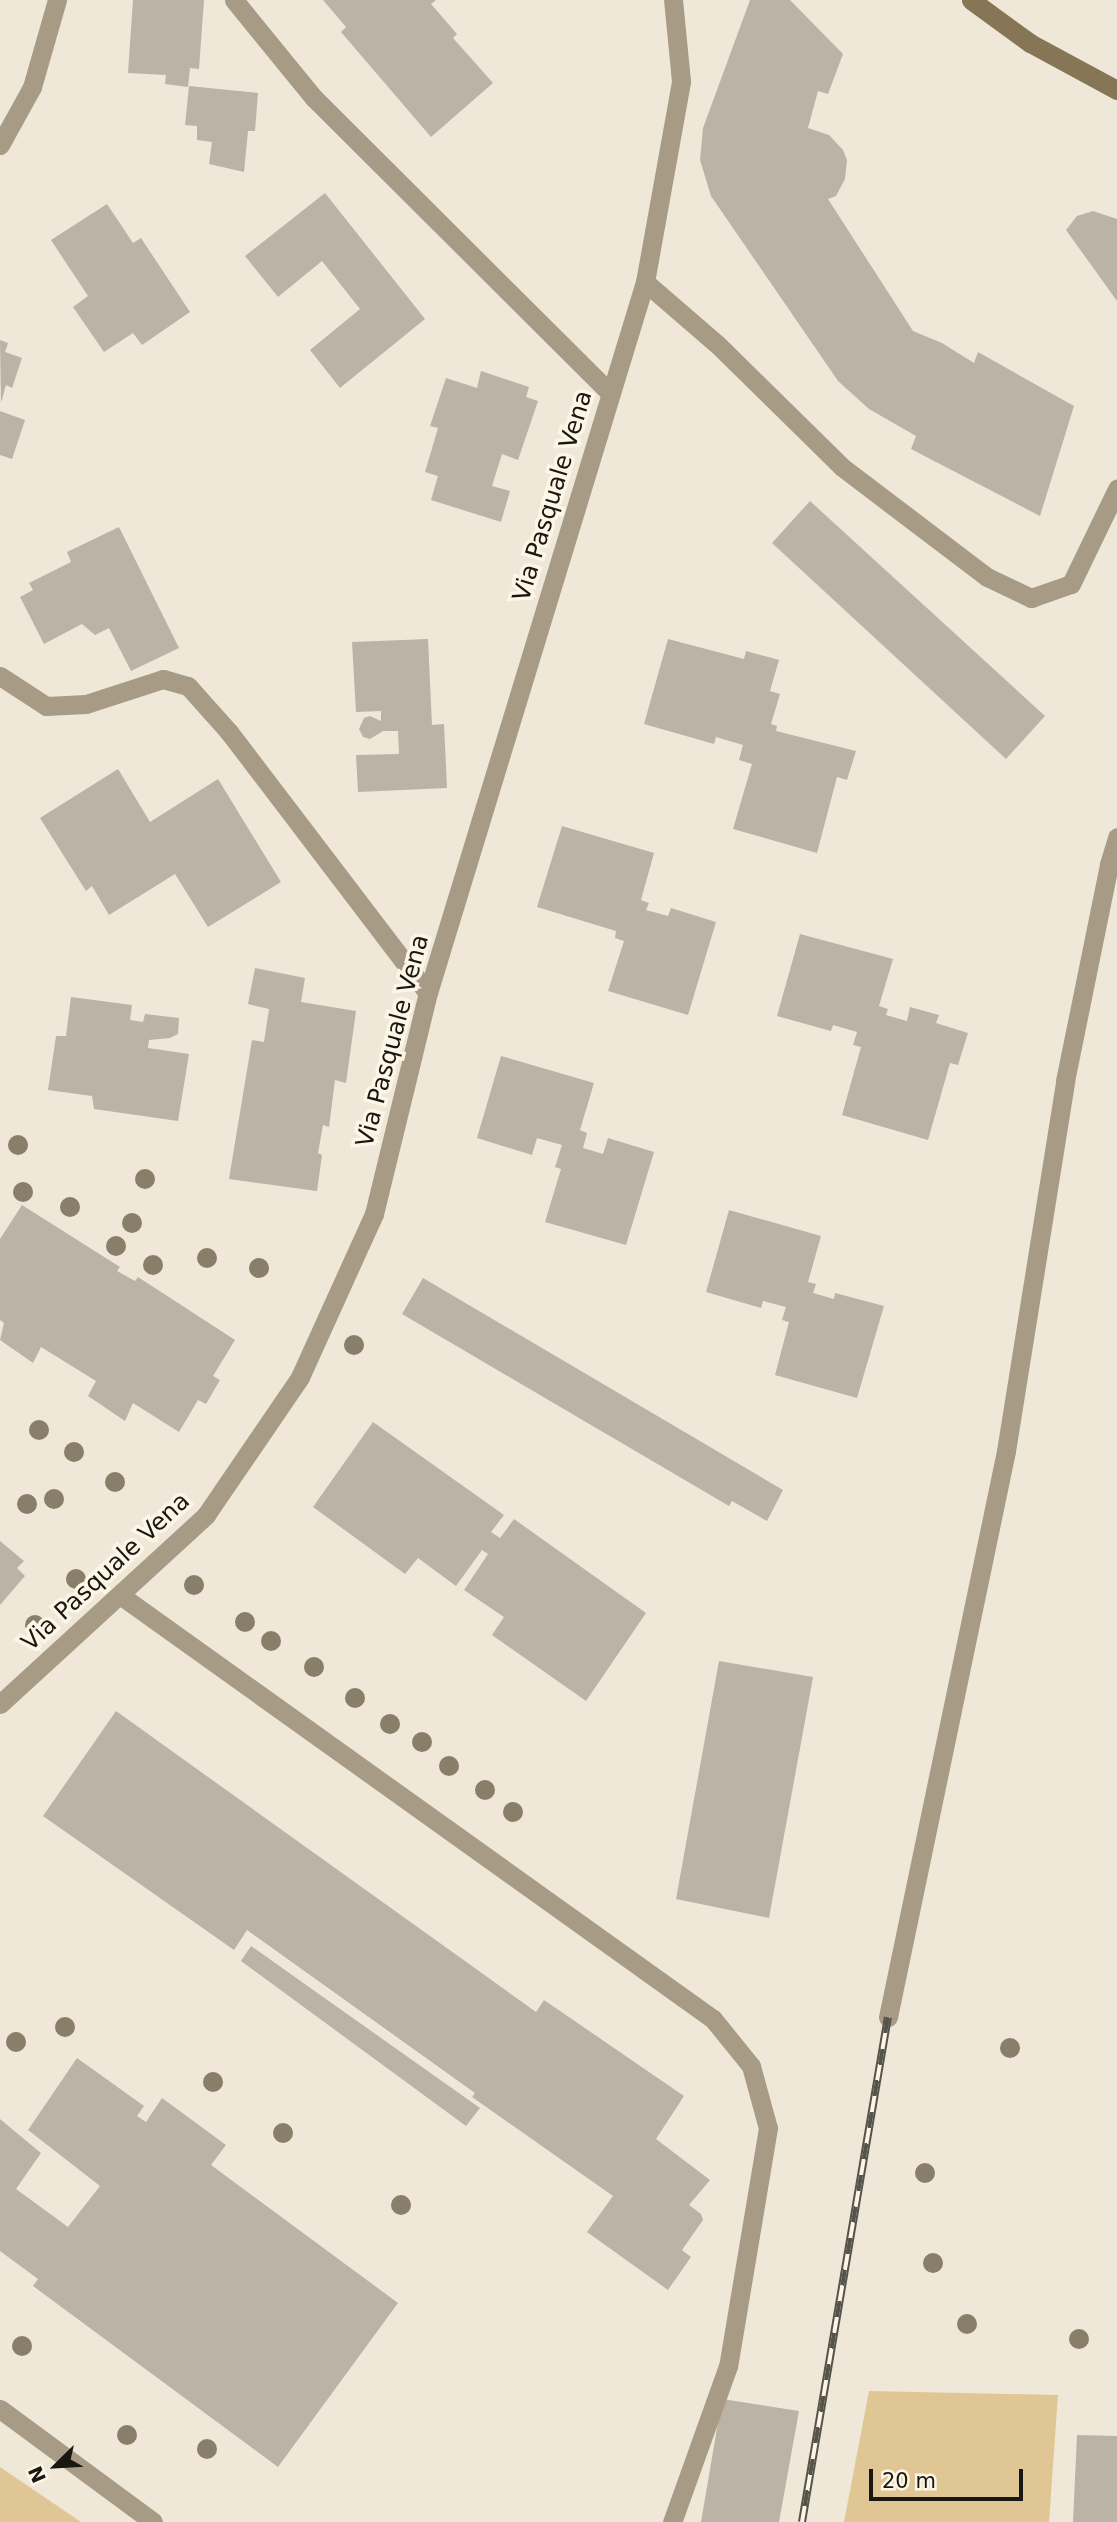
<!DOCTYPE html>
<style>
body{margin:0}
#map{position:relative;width:1117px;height:2522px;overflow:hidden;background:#efe8d8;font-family:"DejaVu Sans",sans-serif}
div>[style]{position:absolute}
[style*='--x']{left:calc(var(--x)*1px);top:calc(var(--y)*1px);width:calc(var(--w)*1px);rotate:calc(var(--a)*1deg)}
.green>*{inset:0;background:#dfc694}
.building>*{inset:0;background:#bbb3a5}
.service>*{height:19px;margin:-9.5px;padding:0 9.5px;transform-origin:9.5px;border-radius:9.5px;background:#a79b85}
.minor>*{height:19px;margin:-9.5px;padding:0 9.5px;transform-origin:9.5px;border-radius:9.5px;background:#a79b85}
.secondary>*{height:19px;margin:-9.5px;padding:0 9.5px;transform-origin:9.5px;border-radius:9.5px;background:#867655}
.rail>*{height:8px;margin-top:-4px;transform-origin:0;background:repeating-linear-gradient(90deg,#fdf5e5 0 16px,#56534a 0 32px);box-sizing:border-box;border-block:2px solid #56534a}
.trees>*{width:20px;height:20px;margin:-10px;border-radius:50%;background:#887e6a}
span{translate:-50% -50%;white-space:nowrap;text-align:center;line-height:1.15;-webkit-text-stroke:7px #fdf5e5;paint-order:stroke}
.street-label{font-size:24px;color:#191711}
.north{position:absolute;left:21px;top:2431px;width:70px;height:70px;-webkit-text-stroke:5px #fdf5e5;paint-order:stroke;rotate:246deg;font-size:19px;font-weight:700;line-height:28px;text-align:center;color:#191711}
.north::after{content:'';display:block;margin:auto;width:24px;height:32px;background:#191711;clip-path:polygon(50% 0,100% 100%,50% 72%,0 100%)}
.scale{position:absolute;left:869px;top:2469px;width:154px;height:32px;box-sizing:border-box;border:4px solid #191711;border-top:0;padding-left:9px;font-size:21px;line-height:24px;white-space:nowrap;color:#191711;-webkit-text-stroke:5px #fdf5e5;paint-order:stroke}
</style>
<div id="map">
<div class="green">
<div style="clip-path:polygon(869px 2391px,1058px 2395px,1049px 2522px,844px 2522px)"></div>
<div style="clip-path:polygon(0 2467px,81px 2522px,0 2522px)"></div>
</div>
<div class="building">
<div style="clip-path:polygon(133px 0,204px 0,199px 69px,190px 68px,188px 87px,165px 84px,166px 75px,128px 73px)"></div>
<div style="clip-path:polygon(323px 0,436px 0,431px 4px,457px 34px,453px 38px,493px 83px,431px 137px,341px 32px,346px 27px)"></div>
<div style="clip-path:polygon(750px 0,790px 0,843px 54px,828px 94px,818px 91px,808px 128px,829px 135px,843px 150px,847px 160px,845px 179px,836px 196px,828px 199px,913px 331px,942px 343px,974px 363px,978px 352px,1074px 406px,1040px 516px,911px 449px,916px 436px,869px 409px,838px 381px,711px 196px,700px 160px,703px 128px)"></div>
<div style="clip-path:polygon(189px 86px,258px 93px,255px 131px,248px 131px,244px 172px,209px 164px,212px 142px,197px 140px,197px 126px,185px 125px)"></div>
<div style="clip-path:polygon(325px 193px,425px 319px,340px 388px,310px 350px,360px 309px,322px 261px,278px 297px,245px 256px)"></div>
<div style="clip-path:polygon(107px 204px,133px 243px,141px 238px,190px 312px,142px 345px,133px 333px,104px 352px,73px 307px,88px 296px,51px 240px)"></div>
<div style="clip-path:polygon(1093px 211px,1117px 219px,1117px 301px,1066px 230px,1077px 216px)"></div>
<div style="clip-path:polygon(0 340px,8px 343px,5px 352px,22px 358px,12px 388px,6px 385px,1px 403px)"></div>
<div style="clip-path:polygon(481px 371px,529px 387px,526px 397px,538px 401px,518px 460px,502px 454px,492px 486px,510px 491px,501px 522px,431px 500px,438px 476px,425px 472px,438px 428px,430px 426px,446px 378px,477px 388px)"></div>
<div style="clip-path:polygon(0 411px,25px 420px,12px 459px,0 455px)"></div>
<div style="clip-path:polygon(810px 501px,1045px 716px,1006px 759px,772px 543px)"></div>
<div style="clip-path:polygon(119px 527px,179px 648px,131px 671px,109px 628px,95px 635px,82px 624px,44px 644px,20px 597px,33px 590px,29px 583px,71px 562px,67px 552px)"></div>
<div style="clip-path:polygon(428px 639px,432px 725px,444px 724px,447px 788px,358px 792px,356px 755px,399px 754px,398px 731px,383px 731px,370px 739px,363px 737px,359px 729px,364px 718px,370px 716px,381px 721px,381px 711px,356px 712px,352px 642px)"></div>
<div style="clip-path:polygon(668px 639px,744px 659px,746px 651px,779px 660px,770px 691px,780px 694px,771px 724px,777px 726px,776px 731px,856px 751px,847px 780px,837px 777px,817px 853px,733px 829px,752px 764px,739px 760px,743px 745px,716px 737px,714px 744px,644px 724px)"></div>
<div style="clip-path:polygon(118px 769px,150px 822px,218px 779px,281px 882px,208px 927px,175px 874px,109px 915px,92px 886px,86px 891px,40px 818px)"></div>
<div style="clip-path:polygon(562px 826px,654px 853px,641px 900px,649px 903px,646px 910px,668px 916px,671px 908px,716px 922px,688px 1015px,608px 991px,624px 941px,615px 938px,616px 931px,537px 907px)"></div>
<div style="clip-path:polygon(800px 934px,893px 959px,879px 1006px,888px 1009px,886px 1015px,907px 1021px,910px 1007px,939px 1015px,936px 1023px,968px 1033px,958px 1065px,950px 1063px,928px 1140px,842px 1115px,861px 1047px,853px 1045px,857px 1032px,833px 1025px,831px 1031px,777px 1016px)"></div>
<div style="clip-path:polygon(255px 968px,305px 978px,301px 1002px,356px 1011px,346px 1083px,335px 1080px,329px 1127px,323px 1125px,318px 1153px,322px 1155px,317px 1191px,229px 1179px,252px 1040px,264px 1042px,269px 1009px,248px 1004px)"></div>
<div style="clip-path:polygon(71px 997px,132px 1005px,130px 1020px,143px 1022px,145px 1014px,179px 1018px,178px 1034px,170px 1038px,149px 1040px,148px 1048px,189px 1054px,178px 1121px,94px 1109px,92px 1096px,48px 1090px,56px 1036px,66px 1036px)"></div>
<div style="clip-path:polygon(501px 1056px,594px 1083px,580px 1130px,587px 1133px,583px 1148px,603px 1154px,608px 1138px,654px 1152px,626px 1245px,545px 1222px,561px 1169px,555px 1167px,562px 1145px,537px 1138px,532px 1155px,477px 1138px)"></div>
<div style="clip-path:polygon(22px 1205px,120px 1267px,117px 1271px,135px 1281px,138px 1277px,235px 1340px,213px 1376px,220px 1380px,206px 1404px,198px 1400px,179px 1432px,133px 1403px,125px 1421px,88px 1396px,96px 1381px,41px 1347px,33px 1363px,0 1340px,4px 1323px,0 1320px,0 1239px)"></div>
<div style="clip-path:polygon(729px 1210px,821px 1236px,808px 1282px,816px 1284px,813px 1293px,834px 1299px,835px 1293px,884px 1306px,857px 1398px,775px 1375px,789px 1322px,782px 1320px,786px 1307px,763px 1301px,761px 1308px,706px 1292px)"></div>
<div style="clip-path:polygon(423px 1278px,783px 1490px,767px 1521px,732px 1501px,729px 1506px,402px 1314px)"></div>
<div style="clip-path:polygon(373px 1422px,504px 1515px,491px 1532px,500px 1538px,514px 1519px,646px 1613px,586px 1701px,492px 1635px,504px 1617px,464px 1590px,488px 1554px,482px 1550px,456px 1586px,418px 1558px,405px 1574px,313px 1507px)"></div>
<div style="clip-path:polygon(0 1541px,24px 1561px,17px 1568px,25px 1576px,0 1605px)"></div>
<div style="clip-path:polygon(719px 1661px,813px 1677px,769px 1918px,676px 1899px)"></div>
<div style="clip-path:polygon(116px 1711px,536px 2012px,544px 2000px,684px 2096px,656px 2139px,710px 2180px,689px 2205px,701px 2214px,703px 2220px,682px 2250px,691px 2257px,668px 2290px,587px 2232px,613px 2196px,472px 2097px,475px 2093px,247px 1930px,234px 1950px,43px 1816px)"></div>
<div style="clip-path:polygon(251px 1946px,480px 2108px,466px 2126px,241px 1961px)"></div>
<div style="clip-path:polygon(77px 2058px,144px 2106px,137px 2116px,146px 2122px,162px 2098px,226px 2145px,211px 2165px,398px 2303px,278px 2467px,33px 2286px,38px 2279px,0 2251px,0 2119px,41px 2153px,16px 2189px,68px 2227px,100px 2186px,28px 2130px)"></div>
<div style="clip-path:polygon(722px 2399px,799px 2411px,779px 2522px,701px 2522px)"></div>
<div style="clip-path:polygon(1077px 2435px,1117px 2436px,1117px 2522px,1073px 2522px)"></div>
</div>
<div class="service">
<div style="--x:645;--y:282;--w:204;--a:-79.8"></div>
<div style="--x:681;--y:81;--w:81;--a:-95.6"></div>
<div style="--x:888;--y:2017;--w:578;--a:-78.22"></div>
<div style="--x:1006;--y:1451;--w:375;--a:-80.9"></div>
<div style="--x:1065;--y:1081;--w:221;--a:-78.5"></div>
<div style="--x:1109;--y:864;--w:28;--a:-73"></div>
</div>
<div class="minor">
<div style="--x:234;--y:0;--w:127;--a:50.8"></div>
<div style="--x:314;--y:98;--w:418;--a:44.9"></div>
<div style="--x:0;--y:145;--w:66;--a:-61.1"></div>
<div style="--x:32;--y:87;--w:91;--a:-74"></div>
<div style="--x:0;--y:676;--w:55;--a:33.1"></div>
<div style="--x:46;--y:706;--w:40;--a:-2.9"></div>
<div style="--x:86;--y:704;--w:81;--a:-18"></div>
<div style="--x:163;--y:679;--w:26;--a:16"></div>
<div style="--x:188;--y:686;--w:62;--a:48.3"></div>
<div style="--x:229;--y:732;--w:328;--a:52.7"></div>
<div style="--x:120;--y:1595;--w:729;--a:35.57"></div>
<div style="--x:713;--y:2019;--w:60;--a:51"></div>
<div style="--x:751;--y:2066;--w:64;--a:74.7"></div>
<div style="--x:768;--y:2128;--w:241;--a:99.5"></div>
<div style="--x:728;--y:2366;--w:166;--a:109.7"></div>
<div style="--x:0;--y:1704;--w:280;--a:-42.5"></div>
<div style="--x:206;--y:1515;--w:167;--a:-55.7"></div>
<div style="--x:300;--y:1377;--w:179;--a:-65.6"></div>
<div style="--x:374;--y:1214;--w:228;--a:-76.3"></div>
<div style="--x:428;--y:993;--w:743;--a:-73.03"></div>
<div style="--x:645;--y:282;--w:96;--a:40.8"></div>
<div style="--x:718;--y:345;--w:174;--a:44.5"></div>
<div style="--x:842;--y:467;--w:182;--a:37.2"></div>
<div style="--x:987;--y:577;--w:49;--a:25.5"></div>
<div style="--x:1031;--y:598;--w:42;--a:-19.3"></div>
<div style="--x:1071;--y:584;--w:106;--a:-64.2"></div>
<div style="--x:0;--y:2409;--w:190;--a:36.4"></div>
</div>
<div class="secondary">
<div style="--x:971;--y:0;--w:73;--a:36.1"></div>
<div style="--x:1030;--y:43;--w:99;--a:28.4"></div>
</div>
<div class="rail">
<div style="--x:802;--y:2522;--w:512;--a:-80.34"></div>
</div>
<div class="trees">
<div style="left:18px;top:1145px"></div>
<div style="left:145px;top:1179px"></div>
<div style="left:23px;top:1192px"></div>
<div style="left:70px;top:1207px"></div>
<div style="left:132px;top:1223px"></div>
<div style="left:116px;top:1246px"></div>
<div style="left:207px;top:1258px"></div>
<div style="left:153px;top:1265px"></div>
<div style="left:259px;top:1268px"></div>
<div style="left:354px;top:1345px"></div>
<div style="left:39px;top:1430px"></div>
<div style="left:74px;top:1452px"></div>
<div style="left:115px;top:1482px"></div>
<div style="left:54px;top:1499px"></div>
<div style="left:27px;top:1504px"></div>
<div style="left:76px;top:1579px"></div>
<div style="left:194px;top:1585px"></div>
<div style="left:245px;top:1622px"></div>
<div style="left:35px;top:1625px"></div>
<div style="left:271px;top:1641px"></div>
<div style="left:314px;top:1667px"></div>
<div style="left:355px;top:1698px"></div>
<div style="left:390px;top:1724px"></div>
<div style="left:422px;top:1742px"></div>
<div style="left:449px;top:1766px"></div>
<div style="left:485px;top:1790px"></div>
<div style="left:513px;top:1812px"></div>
<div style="left:65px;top:2027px"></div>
<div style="left:16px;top:2042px"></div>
<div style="left:1010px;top:2048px"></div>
<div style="left:213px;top:2082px"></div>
<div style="left:283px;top:2133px"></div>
<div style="left:925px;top:2173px"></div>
<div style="left:401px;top:2205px"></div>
<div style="left:933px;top:2263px"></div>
<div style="left:967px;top:2324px"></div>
<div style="left:1079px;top:2339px"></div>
<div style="left:22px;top:2346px"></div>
<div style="left:127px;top:2435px"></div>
<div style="left:207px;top:2449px"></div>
</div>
<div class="street-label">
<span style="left:553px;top:496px;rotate:-73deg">Via Pasquale Vena</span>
<span style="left:393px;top:1041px;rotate:-75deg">Via Pasquale Vena</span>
<span style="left:106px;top:1572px;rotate:-43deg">Via Pasquale Vena</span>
</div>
<div class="north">N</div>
<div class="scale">20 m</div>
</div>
